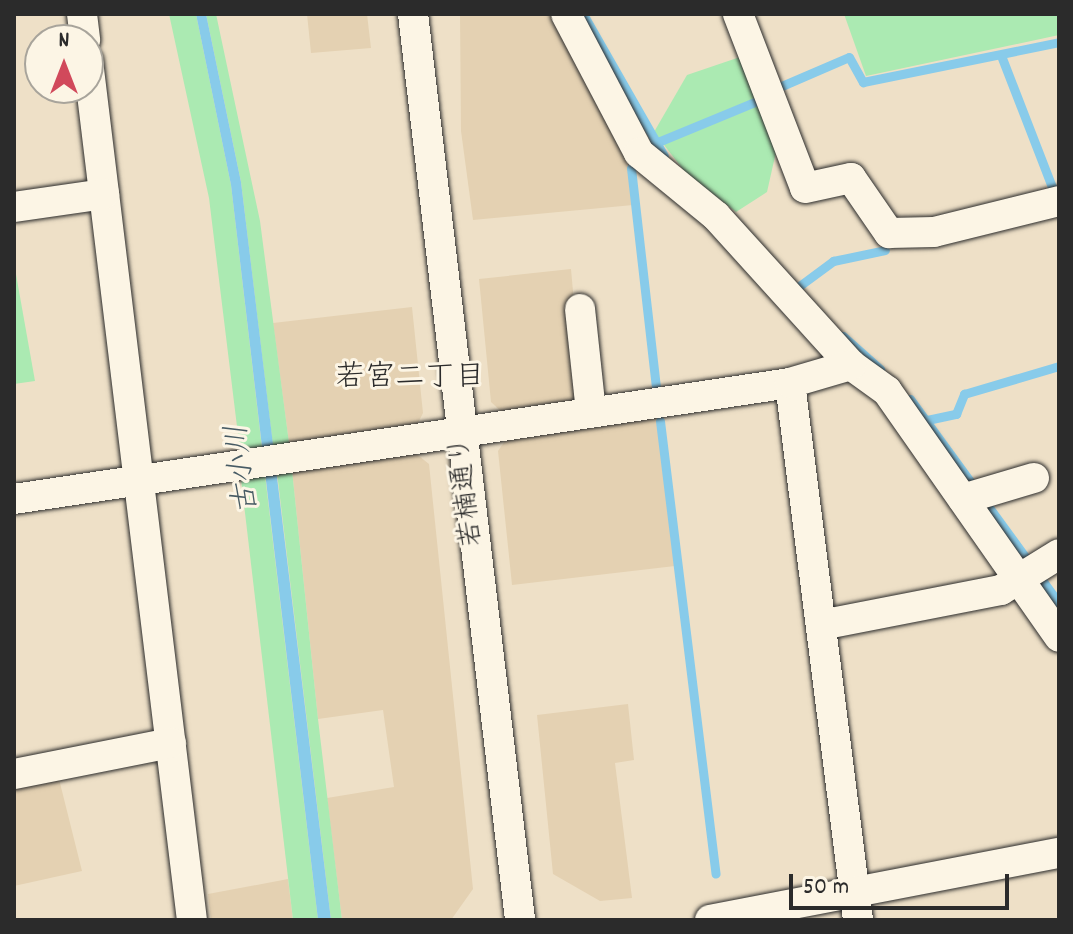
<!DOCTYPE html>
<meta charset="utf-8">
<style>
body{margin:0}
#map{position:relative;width:1073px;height:934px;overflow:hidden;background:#eee0c7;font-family:Dekko,"Klee One",sans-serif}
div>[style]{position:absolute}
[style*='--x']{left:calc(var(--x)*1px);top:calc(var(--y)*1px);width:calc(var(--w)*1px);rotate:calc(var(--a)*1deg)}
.built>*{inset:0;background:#e4d1b2}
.green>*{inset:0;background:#abeab2}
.water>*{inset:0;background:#88cbea}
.stream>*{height:9px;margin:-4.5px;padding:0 4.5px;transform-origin:4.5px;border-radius:4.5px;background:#88cbea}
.roads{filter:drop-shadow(0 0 2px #2b2b2b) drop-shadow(0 0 2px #2b2b2b)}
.minor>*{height:30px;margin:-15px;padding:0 15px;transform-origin:15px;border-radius:15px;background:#fcf5e5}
span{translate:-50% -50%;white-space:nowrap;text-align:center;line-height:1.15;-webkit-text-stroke:6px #fcf5e5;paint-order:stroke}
.street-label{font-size:28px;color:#2b2b2b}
.neighbourhood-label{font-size:30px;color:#2b2b2b}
.water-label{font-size:30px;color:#475b64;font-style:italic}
.frame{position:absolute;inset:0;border:16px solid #2b2b2b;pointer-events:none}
.north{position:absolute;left:24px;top:24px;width:80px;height:80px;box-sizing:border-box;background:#fcf5e5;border:2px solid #a8a49b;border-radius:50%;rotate:0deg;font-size:22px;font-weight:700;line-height:32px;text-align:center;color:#2b2b2b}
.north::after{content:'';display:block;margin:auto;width:28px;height:36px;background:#d1495b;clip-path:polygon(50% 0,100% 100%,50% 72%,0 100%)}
.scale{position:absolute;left:789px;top:874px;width:220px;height:36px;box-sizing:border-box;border:4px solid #2b2b2b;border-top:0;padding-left:10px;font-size:24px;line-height:28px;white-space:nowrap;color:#2b2b2b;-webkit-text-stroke:6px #fcf5e5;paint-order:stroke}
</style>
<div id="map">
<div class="built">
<div style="clip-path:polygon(307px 14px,367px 14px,371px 48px,311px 53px)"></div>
<div style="clip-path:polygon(460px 14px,555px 14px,629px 157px,633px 205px,473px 220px,461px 131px)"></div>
<div style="clip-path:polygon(571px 269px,583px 403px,504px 414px,491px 402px,479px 279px)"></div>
<div style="clip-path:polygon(412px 307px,423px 413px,417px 425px,289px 443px,273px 323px)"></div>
<div style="clip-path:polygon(656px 416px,675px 566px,512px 585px,498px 451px,507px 438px)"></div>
<div style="clip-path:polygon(414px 452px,429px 464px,473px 889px,451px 920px,342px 920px,327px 798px,394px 787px,383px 710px,318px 719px,292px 470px)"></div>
<div style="clip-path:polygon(628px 704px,634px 760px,615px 763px,632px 898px,600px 901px,553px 874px,537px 715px)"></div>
<div style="clip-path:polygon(58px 775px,82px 871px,14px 886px,14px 784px)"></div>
<div style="clip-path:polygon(288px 879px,293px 920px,211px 920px,208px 894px)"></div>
</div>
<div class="green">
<div style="clip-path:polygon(169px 14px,196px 14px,231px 185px,262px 448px,240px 451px,209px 198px)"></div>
<div style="clip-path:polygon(206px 14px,216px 14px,260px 221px,289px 443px,273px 446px,241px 182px)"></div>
<div style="clip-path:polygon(844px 14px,1059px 14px,1059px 35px,866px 76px)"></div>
<div style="clip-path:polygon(740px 57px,778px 143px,767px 192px,736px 212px,685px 172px,654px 132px,687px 75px)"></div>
<div style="clip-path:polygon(14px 263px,35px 381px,14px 384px)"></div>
<div style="clip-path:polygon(292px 470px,318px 719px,342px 920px,331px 920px,277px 473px)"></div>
<div style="clip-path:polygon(265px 475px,318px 920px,293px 920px,241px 479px)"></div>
</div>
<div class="water">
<div style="clip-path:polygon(196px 14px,206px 14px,241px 182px,331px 920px,318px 920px,231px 185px)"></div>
</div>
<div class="stream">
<div style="--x:583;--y:14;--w:163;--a:60.3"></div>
<div style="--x:1002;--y:58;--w:144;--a:68.8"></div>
<div style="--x:777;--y:88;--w:78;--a:-23.3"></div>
<div style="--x:849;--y:57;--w:29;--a:61"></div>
<div style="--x:863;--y:82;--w:200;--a:-11.5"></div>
<div style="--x:653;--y:144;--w:118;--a:-22.4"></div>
<div style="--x:631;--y:168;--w:222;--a:83.5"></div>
<div style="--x:798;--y:287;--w:44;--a:-36.6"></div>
<div style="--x:833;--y:261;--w:53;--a:-11.9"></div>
<div style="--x:843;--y:336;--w:50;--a:41.7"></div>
<div style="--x:910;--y:399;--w:253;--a:53.9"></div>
<div style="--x:927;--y:420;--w:30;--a:-12"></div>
<div style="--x:956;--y:414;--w:22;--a:-68"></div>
<div style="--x:964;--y:394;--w:99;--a:-16.4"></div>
<div style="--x:660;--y:421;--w:456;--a:83"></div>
</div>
<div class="roads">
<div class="minor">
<div style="--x:82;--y:14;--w:26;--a:83"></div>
<div style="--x:413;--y:14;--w:912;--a:83.26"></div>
<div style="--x:566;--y:14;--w:157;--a:62.3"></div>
<div style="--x:639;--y:153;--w:99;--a:39.3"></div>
<div style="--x:716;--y:216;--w:201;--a:47.8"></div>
<div style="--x:851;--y:365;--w:44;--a:35.8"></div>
<div style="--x:887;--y:391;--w:300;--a:55"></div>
<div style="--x:738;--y:14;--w:186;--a:68.9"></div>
<div style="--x:805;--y:188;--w:47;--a:-12.3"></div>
<div style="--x:851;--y:178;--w:67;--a:55.4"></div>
<div style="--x:889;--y:233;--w:45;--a:-1.3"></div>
<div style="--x:934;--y:232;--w:129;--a:-13.9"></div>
<div style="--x:88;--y:61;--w:865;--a:83.1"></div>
<div style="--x:14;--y:207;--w:91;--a:-8.2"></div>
<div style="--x:580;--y:309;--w:104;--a:83.9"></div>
<div style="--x:790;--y:383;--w:541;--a:82.78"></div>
<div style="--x:14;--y:499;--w:785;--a:-8.5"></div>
<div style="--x:790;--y:383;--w:64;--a:-16.4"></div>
<div style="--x:963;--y:499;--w:74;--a:-16.5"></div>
<div style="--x:821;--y:625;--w:183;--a:-11"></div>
<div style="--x:1001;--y:590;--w:68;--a:-31.8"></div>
<div style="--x:14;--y:774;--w:160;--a:-11.2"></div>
<div style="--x:710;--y:920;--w:355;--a:-10.9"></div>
</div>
</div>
<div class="street-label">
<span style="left:468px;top:491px;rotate:-97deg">若楠通り</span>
</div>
<div class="neighbourhood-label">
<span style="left:410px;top:380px">若宮二丁目</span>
</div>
<div class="water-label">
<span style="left:245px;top:469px;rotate:-97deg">古小川</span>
</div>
<div class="frame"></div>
<div class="north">N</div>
<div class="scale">50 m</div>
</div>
